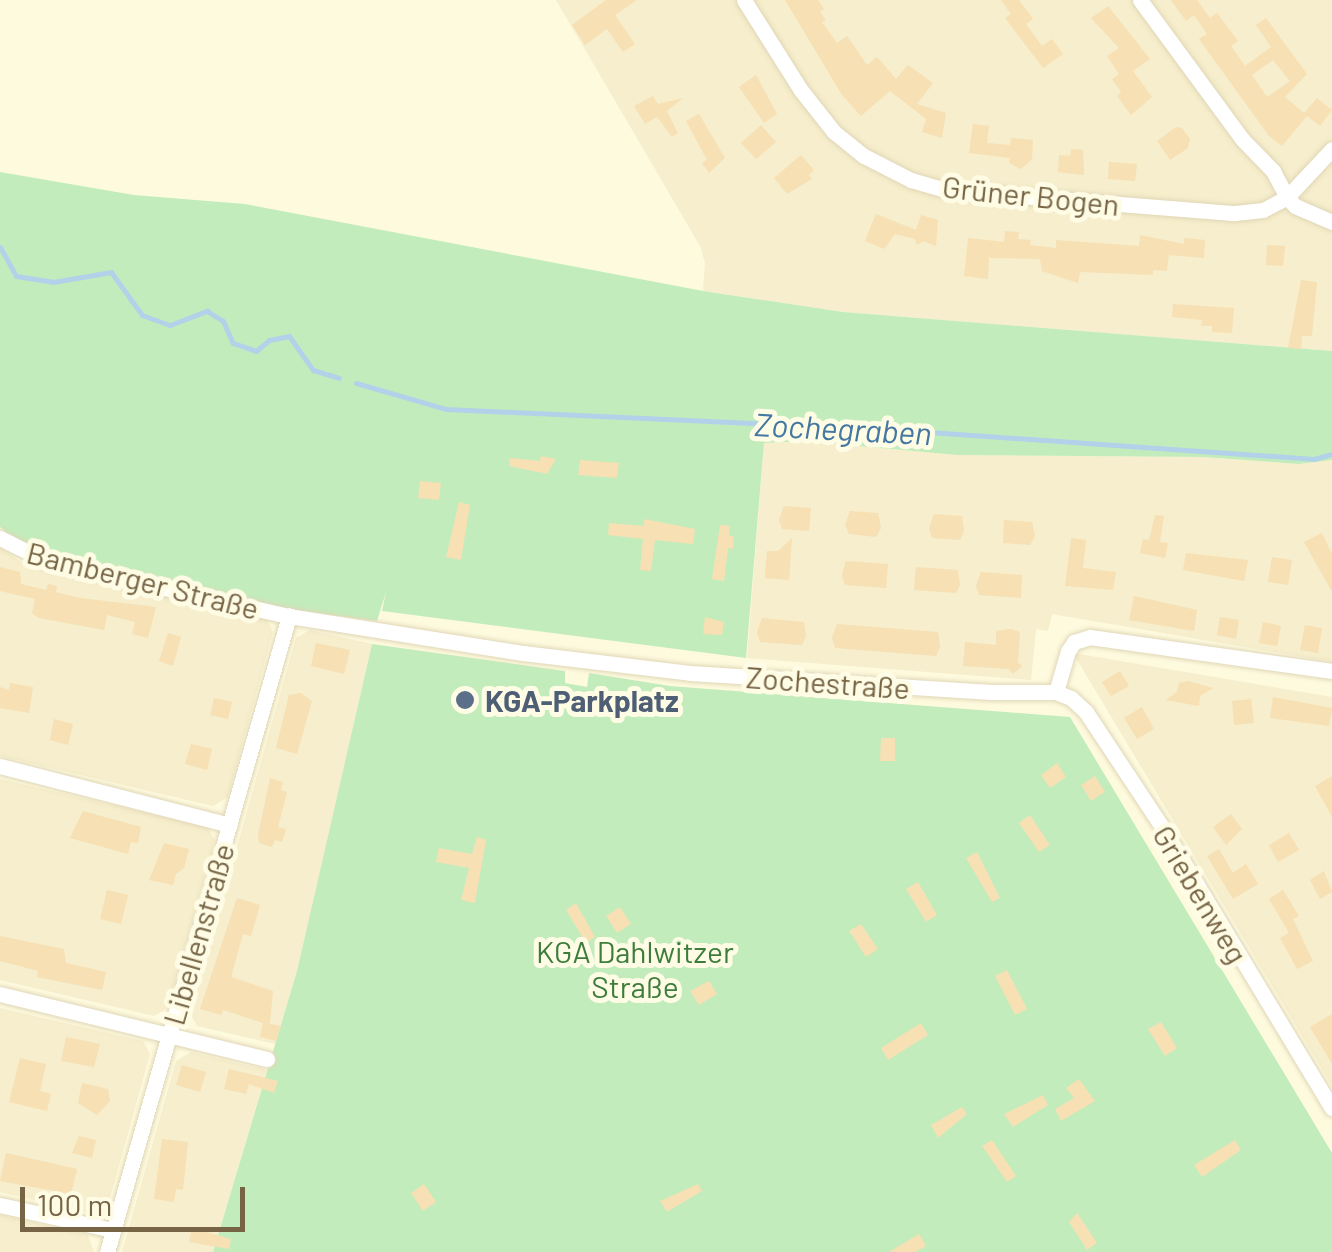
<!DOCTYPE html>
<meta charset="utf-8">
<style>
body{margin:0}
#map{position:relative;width:1332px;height:1252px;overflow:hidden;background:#fefade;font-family:Barlow,sans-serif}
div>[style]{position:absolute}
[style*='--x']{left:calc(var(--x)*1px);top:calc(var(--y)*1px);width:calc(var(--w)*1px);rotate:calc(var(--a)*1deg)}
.residential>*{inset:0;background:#f6eecc}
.green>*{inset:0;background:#c3ecbc}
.stream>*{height:5px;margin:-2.5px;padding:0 2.5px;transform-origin:2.5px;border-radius:2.5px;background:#b2d2e9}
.building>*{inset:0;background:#f6e0b4}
.roads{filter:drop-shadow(0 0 2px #e0d6b7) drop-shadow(0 0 2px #e0d6b7)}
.street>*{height:15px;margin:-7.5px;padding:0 7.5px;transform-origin:7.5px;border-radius:7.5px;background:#fff}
.dots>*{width:28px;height:28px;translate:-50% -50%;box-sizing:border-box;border:5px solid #fffce6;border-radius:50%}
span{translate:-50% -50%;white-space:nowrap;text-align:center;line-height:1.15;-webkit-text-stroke:10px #fffce6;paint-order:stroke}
.street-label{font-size:30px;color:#766445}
.service-label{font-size:30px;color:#4e5e75;font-weight:700}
.left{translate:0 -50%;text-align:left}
.park-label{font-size:30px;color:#3d7d3b}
.water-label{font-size:32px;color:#4478a1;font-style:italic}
.scale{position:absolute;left:20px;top:1187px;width:225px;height:45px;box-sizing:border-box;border:5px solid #766445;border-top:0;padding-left:12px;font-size:30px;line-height:35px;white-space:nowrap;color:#766445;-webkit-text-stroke:8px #fffce6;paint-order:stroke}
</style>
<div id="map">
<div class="residential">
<div style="clip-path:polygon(556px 0,1332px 0,1332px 351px,843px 312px,703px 291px,705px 263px,700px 246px)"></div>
<div style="clip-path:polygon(804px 441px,957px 455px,1203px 457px,1299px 464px,1332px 460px,1332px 662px,1052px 614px,1048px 631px,1036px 629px,1031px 680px,747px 658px,764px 443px)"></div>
<div style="clip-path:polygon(0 547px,21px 562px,266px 618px,273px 632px,228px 797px,213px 806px,0 756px)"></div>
<div style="clip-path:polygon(310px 630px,372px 644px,297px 971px,275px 1044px,197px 1026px,190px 1013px,296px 638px)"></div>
<div style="clip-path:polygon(1073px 653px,1332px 697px,1332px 1086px)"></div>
<div style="clip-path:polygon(0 779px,207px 827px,215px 840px,168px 1008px,154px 1016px,0 980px)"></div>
<div style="clip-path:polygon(0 1008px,143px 1041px,150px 1054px,108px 1205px,94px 1214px,0 1192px)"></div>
<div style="clip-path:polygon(191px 1052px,267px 1070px,213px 1252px,122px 1252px,176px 1061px)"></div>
<div style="clip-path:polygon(0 1215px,88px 1235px,94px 1252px,0 1252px)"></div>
</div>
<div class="green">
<div style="clip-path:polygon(0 172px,134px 195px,245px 204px,703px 291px,843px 312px,1332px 351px,1332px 460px,1299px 464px,1203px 457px,957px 455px,804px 441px,764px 443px,746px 658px,382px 611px,386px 592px,377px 621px,295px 610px,26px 549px,0 527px)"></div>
<div style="clip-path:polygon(372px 644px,565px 671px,565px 683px,587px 687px,589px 673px,670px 686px,1070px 717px,1332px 1153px,1332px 1252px,213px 1252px,297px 971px)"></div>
</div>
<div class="stream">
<div style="--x:0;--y:247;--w:33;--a:61"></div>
<div style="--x:16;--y:276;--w:37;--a:9"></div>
<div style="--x:53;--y:282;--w:59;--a:-9.8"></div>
<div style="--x:111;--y:272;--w:53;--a:54.2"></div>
<div style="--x:142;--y:315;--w:30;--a:20"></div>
<div style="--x:170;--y:325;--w:40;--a:-21"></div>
<div style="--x:207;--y:311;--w:19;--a:32"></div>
<div style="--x:223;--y:321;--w:24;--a:66"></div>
<div style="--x:233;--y:343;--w:24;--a:19"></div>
<div style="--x:256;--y:351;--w:17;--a:-40"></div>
<div style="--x:269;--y:340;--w:20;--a:-11"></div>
<div style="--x:289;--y:336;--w:42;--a:54.8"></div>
<div style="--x:313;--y:370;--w:27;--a:17"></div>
<div style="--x:356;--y:383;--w:94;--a:16.1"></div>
<div style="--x:446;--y:409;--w:455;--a:2.6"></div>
<div style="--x:901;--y:430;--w:414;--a:4"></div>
<div style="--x:1314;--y:459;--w:19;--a:-16"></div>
</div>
<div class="building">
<div style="clip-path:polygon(606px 0,637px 0,615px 15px,635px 44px,623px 52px,607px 29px,585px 45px,572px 25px)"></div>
<div style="clip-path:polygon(785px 0,818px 0,824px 9px,820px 12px,826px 20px,822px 22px,837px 43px,847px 36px,867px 65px,877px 57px,896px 79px,908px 65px,933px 83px,917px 104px,946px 113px,942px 138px,922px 132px,926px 119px,890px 91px,861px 116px,842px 95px)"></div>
<div style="clip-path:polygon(1001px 0,1019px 0,1033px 19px,1026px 24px,1042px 46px,1052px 39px,1063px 54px,1043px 68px,1005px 18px,1011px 14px)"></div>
<div style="clip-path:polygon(evenodd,1171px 0,1197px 0,1210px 18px,1217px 13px,1238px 41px,1231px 46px,1245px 66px,1271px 47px,1256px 25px,1266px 18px,1307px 74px,1285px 97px,1304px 113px,1317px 98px,1332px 110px,1320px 126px,1307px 116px,1282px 146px,1269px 136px,1199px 39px,1207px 34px,1194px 15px,1186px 21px,1171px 0,1273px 60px,1290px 81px,1267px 97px,1252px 75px,1273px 60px)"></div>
<div style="clip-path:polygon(1108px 6px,1150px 59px,1133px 71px,1152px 97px,1131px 115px,1117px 96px,1121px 92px,1112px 79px,1119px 74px,1107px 56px,1119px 48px,1091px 18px)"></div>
<div style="clip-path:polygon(756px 75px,777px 114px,764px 123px,739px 87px)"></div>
<div style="clip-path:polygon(653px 96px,658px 104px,683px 98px,667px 111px,678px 133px,672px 137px,657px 117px,645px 124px,634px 106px)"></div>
<div style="clip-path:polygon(699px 114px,725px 158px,709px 173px,702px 163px,707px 160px,686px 121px)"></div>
<div style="clip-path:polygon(973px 124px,989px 126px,987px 143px,1010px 145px,1011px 138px,1033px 140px,1032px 159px,1021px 169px,1009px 163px,1010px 158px,969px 153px)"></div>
<div style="clip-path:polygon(761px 125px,776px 142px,756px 159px,741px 143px)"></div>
<div style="clip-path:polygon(1176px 127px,1182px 128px,1190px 139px,1188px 148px,1170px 160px,1157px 141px)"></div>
<div style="clip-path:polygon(1071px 149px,1083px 150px,1084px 175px,1058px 172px,1059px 155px,1070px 156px)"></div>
<div style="clip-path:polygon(801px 155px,814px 170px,809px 175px,812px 179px,787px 194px,774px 178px)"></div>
<div style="clip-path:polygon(1109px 162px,1137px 164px,1135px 181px,1108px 179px)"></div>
<div style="clip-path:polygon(876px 214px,916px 230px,921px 215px,938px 220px,936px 246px,923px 241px,917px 245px,915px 239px,895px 234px,884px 249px,865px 241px)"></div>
<div style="clip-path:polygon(1005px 231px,1019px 232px,1018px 239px,1031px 240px,1030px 245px,1056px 248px,1056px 240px,1139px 246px,1140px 235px,1184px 244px,1184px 238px,1205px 240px,1204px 258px,1169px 255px,1167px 271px,1153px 270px,1153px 275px,1080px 272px,1078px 283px,1042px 271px,1040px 259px,989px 258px,988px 279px,964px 276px,968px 238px,1004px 242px)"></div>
<div style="clip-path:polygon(1267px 245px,1285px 246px,1283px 266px,1266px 265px)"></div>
<div style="clip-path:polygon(1301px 280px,1317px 282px,1312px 336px,1302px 336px,1301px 349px,1288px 348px)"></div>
<div style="clip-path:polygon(1173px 304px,1234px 308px,1232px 333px,1212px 332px,1212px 326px,1201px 326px,1202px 320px,1172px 317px)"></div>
<div style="clip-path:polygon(541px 456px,556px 459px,547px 474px,509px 466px,510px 458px,540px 461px)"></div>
<div style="clip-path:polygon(580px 460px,619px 463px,617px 478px,578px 475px)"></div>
<div style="clip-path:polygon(420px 481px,441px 483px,439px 500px,418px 498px)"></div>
<div style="clip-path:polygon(459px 502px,470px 505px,461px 560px,446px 557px)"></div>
<div style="clip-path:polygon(784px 506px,811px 508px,809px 531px,782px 529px,779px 520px)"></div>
<div style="clip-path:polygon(850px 511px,878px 513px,881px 528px,876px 537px,849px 534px,845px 525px)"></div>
<div style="clip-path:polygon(934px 514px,962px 516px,964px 531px,960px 540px,932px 538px,929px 528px)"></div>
<div style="clip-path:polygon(1155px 515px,1164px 516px,1160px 542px,1168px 543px,1165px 558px,1140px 553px,1143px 539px,1149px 540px)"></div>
<div style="clip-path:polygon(644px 519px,695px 529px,693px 544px,655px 540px,651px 571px,640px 570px,643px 539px,608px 535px,609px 523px,644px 526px)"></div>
<div style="clip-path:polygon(1004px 520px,1032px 522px,1035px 536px,1030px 545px,1003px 543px)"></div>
<div style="clip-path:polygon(720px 525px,730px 526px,729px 536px,734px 536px,733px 549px,728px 548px,724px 581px,712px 579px)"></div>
<div style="clip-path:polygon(1322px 533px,1332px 554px,1332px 592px,1304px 542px)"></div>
<div style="clip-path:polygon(792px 538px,789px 580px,765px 578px,767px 551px,778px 551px)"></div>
<div style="clip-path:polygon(1071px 538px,1086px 540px,1083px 568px,1116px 572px,1113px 590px,1065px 586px)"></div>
<div style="clip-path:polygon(1186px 553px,1248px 560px,1244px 581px,1183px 570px)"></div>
<div style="clip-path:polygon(1272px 557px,1292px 560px,1288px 585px,1268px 582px)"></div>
<div style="clip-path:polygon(846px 561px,888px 564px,886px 588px,845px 585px,842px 575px)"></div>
<div style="clip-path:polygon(0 567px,20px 572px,21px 584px,46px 590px,48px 584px,57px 586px,56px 592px,80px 598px,156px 607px,148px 638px,132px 634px,135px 622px,107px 615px,104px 630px,39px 618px,32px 613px,35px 599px,0 591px)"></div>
<div style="clip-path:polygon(916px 567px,958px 570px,960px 585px,956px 593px,914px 590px)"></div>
<div style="clip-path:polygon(981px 572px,1022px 575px,1021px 598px,979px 595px,976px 586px)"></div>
<div style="clip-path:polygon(1134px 596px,1197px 610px,1194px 631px,1129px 620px)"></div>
<div style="clip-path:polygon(705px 617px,724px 622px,722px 635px,703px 634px)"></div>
<div style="clip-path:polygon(1220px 617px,1239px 620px,1236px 639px,1217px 635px)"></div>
<div style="clip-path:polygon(762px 618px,804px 622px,806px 636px,802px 645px,760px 642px,757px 632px)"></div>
<div style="clip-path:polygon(1263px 622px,1281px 626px,1277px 646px,1259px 643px)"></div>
<div style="clip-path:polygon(837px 624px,938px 632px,940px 647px,936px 656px,835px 648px,832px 638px)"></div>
<div style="clip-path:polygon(1305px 625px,1322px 628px,1318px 653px,1300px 650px)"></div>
<div style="clip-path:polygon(1011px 629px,1020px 632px,1018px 662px,1022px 666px,1013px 674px,1009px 669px,963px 666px,965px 642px,996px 645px,996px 631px)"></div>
<div style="clip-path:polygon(168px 633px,181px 637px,173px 666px,159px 661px)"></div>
<div style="clip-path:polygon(316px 643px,350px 650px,344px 674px,311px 666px)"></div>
<div style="clip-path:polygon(1120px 671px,1129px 686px,1111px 696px,1102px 682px)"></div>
<div style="clip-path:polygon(1188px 681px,1213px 688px,1200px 696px,1199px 706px,1166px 700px,1177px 692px,1179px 683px)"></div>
<div style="clip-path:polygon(10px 683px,33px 687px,29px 713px,0 708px,0 687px,9px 690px)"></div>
<div style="clip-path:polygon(301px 693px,312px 701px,297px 754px,276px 748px,289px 695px)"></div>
<div style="clip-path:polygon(1273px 697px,1332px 708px,1329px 726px,1270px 718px)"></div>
<div style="clip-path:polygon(214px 698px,232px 702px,228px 719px,210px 715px)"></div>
<div style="clip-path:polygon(1251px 699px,1254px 723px,1234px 725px,1232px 701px)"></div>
<div style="clip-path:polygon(1142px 707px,1154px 729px,1137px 739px,1124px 718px)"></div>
<div style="clip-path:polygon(54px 719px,73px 724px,68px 745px,50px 740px)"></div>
<div style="clip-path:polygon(881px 738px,895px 738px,895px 761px,880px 761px)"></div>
<div style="clip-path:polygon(191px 744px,212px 749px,207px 770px,185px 764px)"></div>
<div style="clip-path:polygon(1057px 763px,1066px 777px,1050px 788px,1041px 775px)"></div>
<div style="clip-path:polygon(1095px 776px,1105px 792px,1091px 801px,1081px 785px)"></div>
<div style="clip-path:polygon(1332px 776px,1332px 817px,1315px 786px)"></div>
<div style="clip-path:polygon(270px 778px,283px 782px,281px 790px,287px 792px,278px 827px,286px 829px,282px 842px,275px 840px,272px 847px,259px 843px,258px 835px)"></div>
<div style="clip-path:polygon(83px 811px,141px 827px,138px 843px,131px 842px,128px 854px,70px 838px)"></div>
<div style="clip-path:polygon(1231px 814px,1242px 829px,1226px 845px,1213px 827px)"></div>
<div style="clip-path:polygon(1030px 815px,1050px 845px,1039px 852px,1019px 823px)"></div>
<div style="clip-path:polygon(1289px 833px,1299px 850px,1278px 862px,1269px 845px)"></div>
<div style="clip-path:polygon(477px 837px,486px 840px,475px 903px,461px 900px,469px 868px,436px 862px,439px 848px,472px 854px)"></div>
<div style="clip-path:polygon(164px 843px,189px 849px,184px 868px,176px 874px,173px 885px,149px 880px)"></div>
<div style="clip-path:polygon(1219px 849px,1233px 873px,1246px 864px,1258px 884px,1233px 899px,1207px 856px)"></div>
<div style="clip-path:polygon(977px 852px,1000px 898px,992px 902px,966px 858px)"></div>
<div style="clip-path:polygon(1324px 871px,1332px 892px,1320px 899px,1310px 880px)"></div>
<div style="clip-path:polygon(918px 882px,937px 915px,926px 922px,906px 889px)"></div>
<div style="clip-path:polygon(107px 890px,128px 895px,121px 924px,100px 919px)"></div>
<div style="clip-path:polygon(1283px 890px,1299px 916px,1293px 919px,1313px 961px,1297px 969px,1280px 938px,1289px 933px,1269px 899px)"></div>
<div style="clip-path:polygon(237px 898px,260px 905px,251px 936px,243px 934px,231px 977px,273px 991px,270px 1024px,281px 1026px,276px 1041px,260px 1037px,263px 1023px,223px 1010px,221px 1015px,200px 1009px)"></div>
<div style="clip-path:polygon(576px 903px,595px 937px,586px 943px,566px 910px)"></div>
<div style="clip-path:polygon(620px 907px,631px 924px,617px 933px,606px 916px)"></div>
<div style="clip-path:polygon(861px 924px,878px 949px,866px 957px,849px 931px)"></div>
<div style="clip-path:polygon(0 936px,64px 949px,66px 963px,106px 972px,102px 990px,37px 977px,38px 971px,0 961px)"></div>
<div style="clip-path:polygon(1007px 970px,1027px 1009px,1015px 1015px,995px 976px)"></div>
<div style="clip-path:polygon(709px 981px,717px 994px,699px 1005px,690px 991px)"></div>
<div style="clip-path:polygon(1332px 1014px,1332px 1064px,1310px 1027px)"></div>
<div style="clip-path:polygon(1161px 1022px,1177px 1048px,1165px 1056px,1148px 1029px)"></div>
<div style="clip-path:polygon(921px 1023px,928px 1035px,888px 1060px,881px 1048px)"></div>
<div style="clip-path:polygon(66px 1037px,100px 1044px,94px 1067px,61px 1061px)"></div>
<div style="clip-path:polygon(20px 1058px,46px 1064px,40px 1091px,51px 1094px,47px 1111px,9px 1102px)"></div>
<div style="clip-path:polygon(182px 1065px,206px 1072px,200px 1092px,176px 1085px)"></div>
<div style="clip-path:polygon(229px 1069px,278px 1081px,274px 1093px,249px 1084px,246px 1094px,224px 1089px)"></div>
<div style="clip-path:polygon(1079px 1079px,1095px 1101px,1061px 1121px,1055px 1109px,1074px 1098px,1066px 1088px)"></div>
<div style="clip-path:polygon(82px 1083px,108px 1089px,110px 1101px,97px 1115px,78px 1103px)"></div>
<div style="clip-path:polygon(1043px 1095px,1048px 1105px,1013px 1127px,1004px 1114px)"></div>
<div style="clip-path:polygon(962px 1107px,967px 1114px,938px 1138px,931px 1125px)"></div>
<div style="clip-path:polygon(79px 1136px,96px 1140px,92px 1158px,72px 1153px)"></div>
<div style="clip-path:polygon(162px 1139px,188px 1142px,183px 1190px,176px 1189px,174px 1202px,154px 1199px)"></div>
<div style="clip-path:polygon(992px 1140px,1016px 1176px,1007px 1182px,982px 1146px)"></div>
<div style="clip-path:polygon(1235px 1140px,1241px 1150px,1202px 1177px,1194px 1165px)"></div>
<div style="clip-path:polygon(6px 1153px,77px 1169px,71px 1194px,0 1181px)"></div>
<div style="clip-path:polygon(424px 1184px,436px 1202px,423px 1211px,411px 1193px)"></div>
<div style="clip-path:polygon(698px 1184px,702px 1191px,667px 1212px,660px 1201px)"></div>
<div style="clip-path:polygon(1077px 1213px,1097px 1243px,1087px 1250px,1069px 1222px)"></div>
<div style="clip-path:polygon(192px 1228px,231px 1239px,229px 1249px,189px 1242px)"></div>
<div style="clip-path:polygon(919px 1234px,926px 1246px,915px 1252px,889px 1252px)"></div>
</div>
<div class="roads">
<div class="street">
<div style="--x:744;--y:0;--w:105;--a:57.8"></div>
<div style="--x:800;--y:89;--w:55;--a:51.7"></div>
<div style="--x:834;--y:132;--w:38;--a:39"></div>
<div style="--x:864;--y:156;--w:53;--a:27.1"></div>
<div style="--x:911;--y:180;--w:36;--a:16"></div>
<div style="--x:946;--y:190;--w:290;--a:4.6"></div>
<div style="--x:1235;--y:213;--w:28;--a:-6"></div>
<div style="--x:1263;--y:210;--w:27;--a:-28"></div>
<div style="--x:1287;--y:197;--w:12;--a:48"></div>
<div style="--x:1295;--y:206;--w:40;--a:23.4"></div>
<div style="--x:1140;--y:0;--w:172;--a:53.7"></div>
<div style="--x:1242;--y:139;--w:45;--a:45.9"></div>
<div style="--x:1273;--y:171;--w:30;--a:62"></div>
<div style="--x:1287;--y:197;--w:66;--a:-46.8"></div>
<div style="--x:0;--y:538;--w:51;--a:26.6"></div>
<div style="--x:46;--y:561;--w:249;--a:12.8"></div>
<div style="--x:289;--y:616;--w:237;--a:9"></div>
<div style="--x:523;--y:653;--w:168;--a:6.8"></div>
<div style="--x:690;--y:673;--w:302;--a:3.6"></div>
<div style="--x:991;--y:692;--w:65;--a:0"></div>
<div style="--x:1056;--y:692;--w:16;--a:22"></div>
<div style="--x:1071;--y:698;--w:21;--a:43"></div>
<div style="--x:1086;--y:712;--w:141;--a:56.5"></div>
<div style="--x:1164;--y:830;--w:325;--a:58.9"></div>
<div style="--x:1056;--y:692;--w:43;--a:-73.7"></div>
<div style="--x:1068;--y:651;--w:11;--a:-56"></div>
<div style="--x:1074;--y:642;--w:17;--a:-17"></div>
<div style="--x:1090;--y:637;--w:244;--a:8"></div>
<div style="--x:0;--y:766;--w:237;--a:14.4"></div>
<div style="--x:0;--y:994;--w:275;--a:13.7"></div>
<div style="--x:0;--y:1205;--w:116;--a:12.5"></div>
<div style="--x:107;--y:1252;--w:662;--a:-74.03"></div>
</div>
</div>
<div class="dots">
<div style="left:465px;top:700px;background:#5c6f8a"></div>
</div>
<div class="street-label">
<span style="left:1031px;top:195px;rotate:6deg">Grüner Bogen</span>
<span style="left:143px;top:580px;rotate:14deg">Bamberger Straße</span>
<span style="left:828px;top:682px;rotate:4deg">Zochestraße</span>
<span style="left:1201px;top:894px;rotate:59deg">Griebenweg</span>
<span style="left:198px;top:934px;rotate:-74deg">Libellenstraße</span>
</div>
<div class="service-label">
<span class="left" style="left:485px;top:700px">KGA-Parkplatz</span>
</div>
<div class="park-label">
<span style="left:635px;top:968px">KGA Dahlwitzer<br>Straße</span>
</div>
<div class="water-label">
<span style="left:843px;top:428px;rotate:3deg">Zochegraben</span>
</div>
<div class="scale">100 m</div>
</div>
